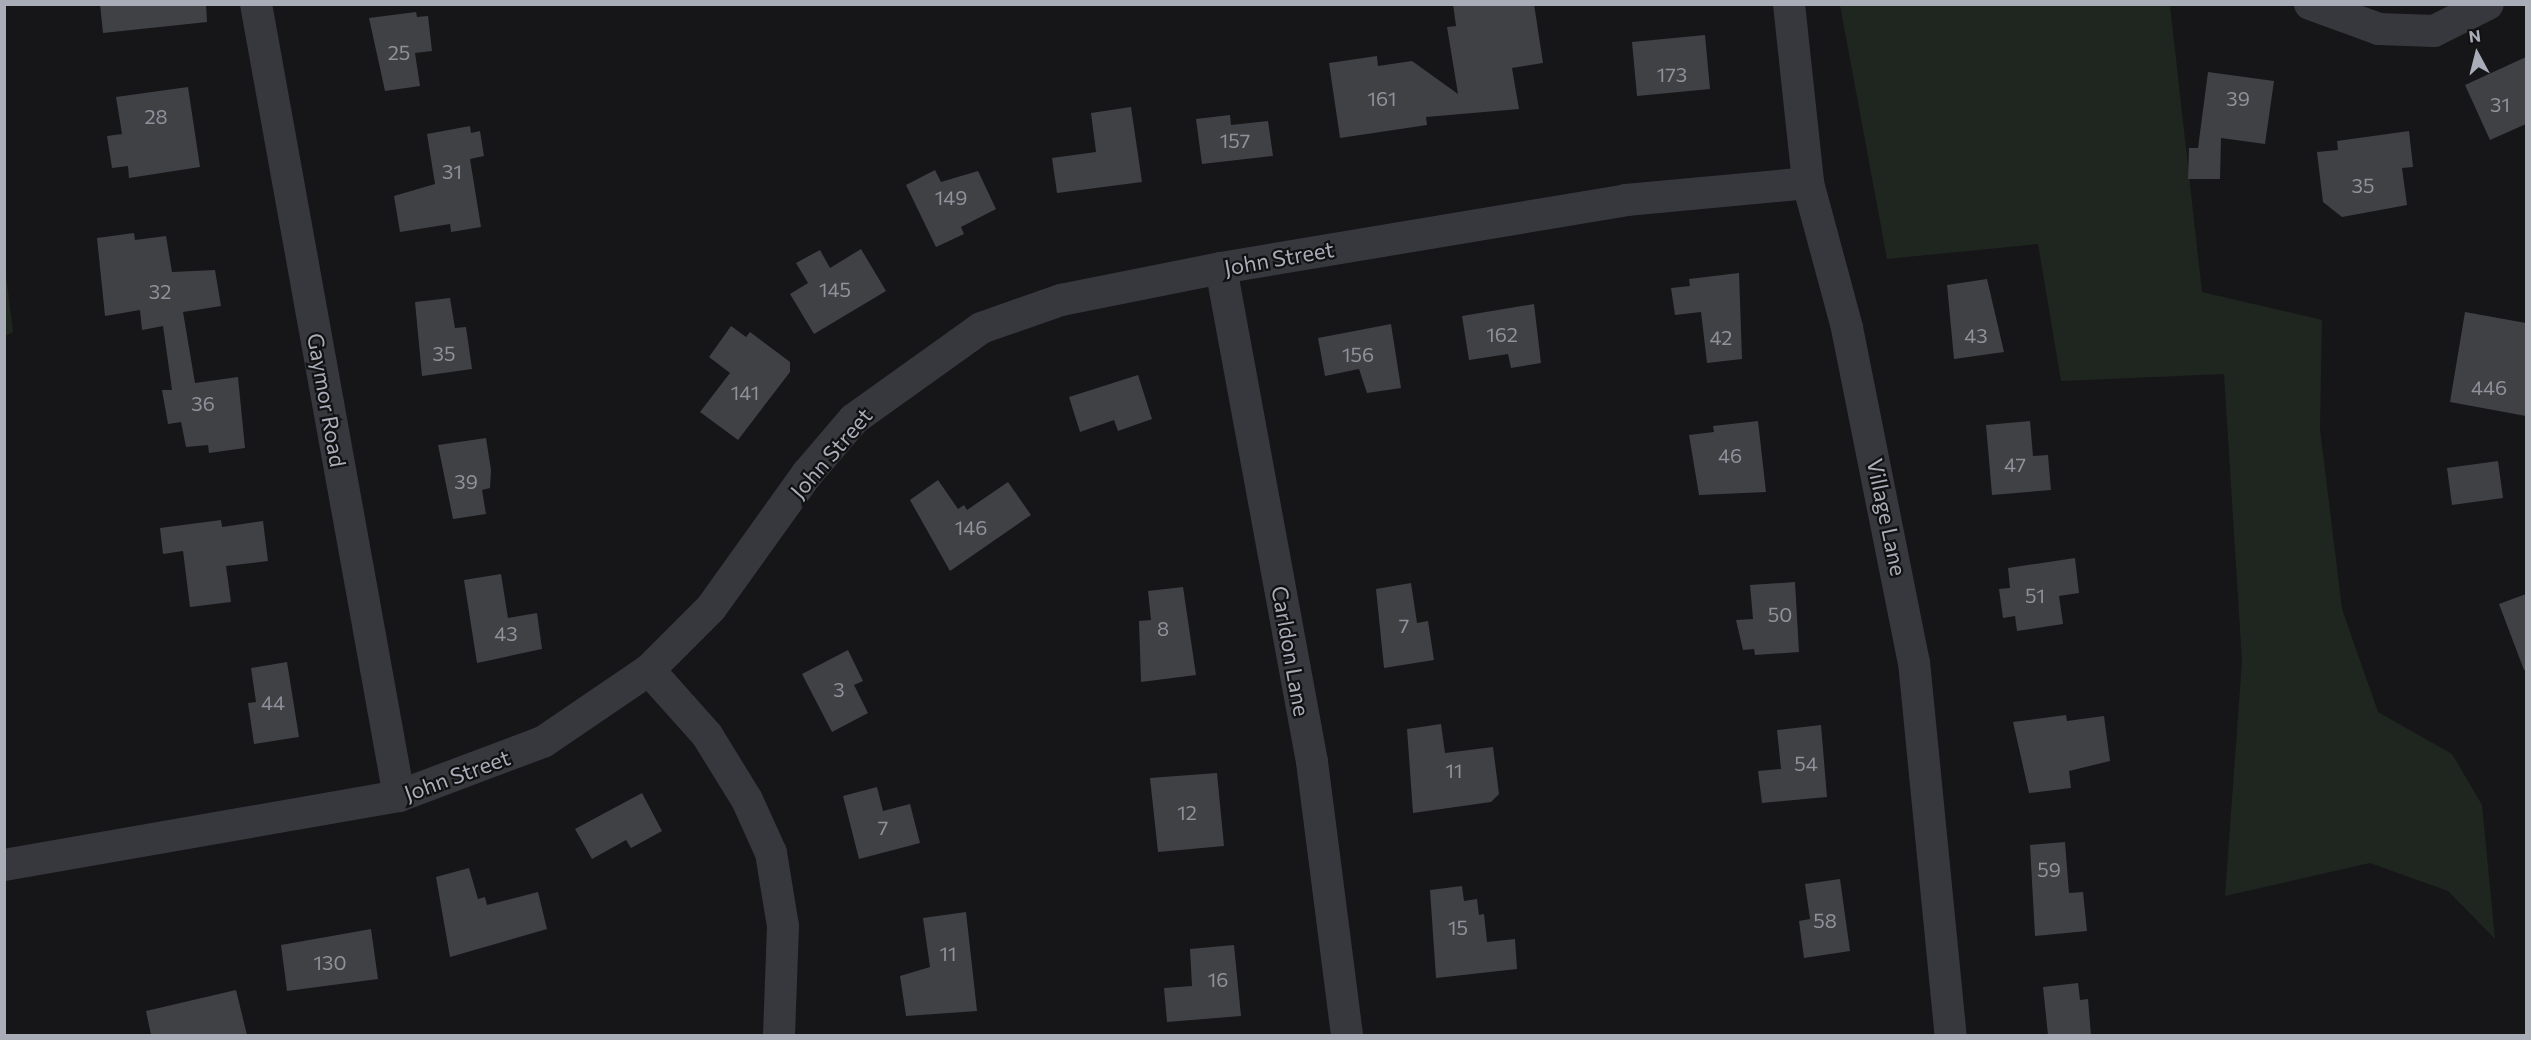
<!DOCTYPE html>
<style>
body{margin:0}
#map{position:relative;width:2531px;height:1040px;overflow:hidden;background:#161618;font-family:Commissioner,sans-serif}
div>[style]{position:absolute}
[style*='--x']{left:calc(var(--x)*1px);top:calc(var(--y)*1px);width:calc(var(--w)*1px);rotate:calc(var(--a)*1deg)}
.green>*{inset:0;background:#1e261f}
.building>*{inset:0;background:#404145}
.minor>*{height:32px;margin:-16px;padding:0 16px;transform-origin:16px;border-radius:16px;background:#37383d}
span{translate:-50% -50%;white-space:nowrap;text-align:center;line-height:1.15;-webkit-text-stroke:4.5px #111113;paint-order:stroke}
.number-label{font-size:20px;color:#8e929b}
.number-label span{-webkit-text-stroke-width:0}
.street-label{font-size:22px;color:#a8adb8}
.frame{position:absolute;inset:0;border:6px solid #a8adb8;pointer-events:none}
.north{position:absolute;left:2447px;top:24px;width:60px;height:60px;-webkit-text-stroke:4px #111113;paint-order:stroke;rotate:353deg;font-size:16px;font-weight:700;line-height:24px;text-align:center;color:#a8adb8}
.north::after{content:'';display:block;margin:auto;width:21px;height:27px;background:#a8adb8;clip-path:polygon(50% 0,100% 100%,50% 72%,0 100%)}
</style>
<div id="map">
<div class="green">
<div style="clip-path:polygon(1840px 5px,2170px 5px,2202px 292px,2322px 320px,2320px 429px,2342px 609px,2378px 712px,2452px 754px,2482px 805px,2495px 939px,2448px 891px,2370px 863px,2225px 896px,2242px 661px,2224px 374px,2061px 381px,2038px 244px,1887px 259px)"></div>
<div style="clip-path:polygon(4px 259px,13px 332px,5px 336px,4px 336px)"></div>
</div>
<div class="building">
<div style="clip-path:polygon(100px 4px,206px 4px,207px 22px,103px 33px)"></div>
<div style="clip-path:polygon(1453px 4px,1534px 4px,1543px 63px,1512px 68px,1519px 109px,1426px 117px,1427px 125px,1340px 138px,1329px 63px,1377px 56px,1378px 66px,1412px 61px,1458px 94px,1447px 27px,1456px 26px)"></div>
<div style="clip-path:polygon(416px 12px,417px 17px,428px 16px,432px 51px,415px 53px,420px 86px,385px 91px,369px 18px)"></div>
<div style="clip-path:polygon(1705px 35px,1710px 89px,1637px 96px,1632px 42px)"></div>
<div style="clip-path:polygon(2526px 57px,2526px 124px,2490px 140px,2465px 85px)"></div>
<div style="clip-path:polygon(2208px 72px,2274px 81px,2265px 144px,2221px 138px,2220px 179px,2188px 179px,2189px 148px,2198px 148px)"></div>
<div style="clip-path:polygon(188px 87px,200px 167px,129px 178px,128px 166px,112px 168px,107px 136px,122px 134px,116px 97px)"></div>
<div style="clip-path:polygon(1131px 107px,1142px 182px,1057px 193px,1052px 158px,1096px 152px,1091px 113px)"></div>
<div style="clip-path:polygon(1230px 115px,1231px 125px,1268px 121px,1273px 156px,1202px 164px,1196px 119px)"></div>
<div style="clip-path:polygon(470px 126px,471px 133px,480px 131px,484px 156px,470px 159px,481px 227px,451px 232px,450px 224px,400px 232px,394px 196px,435px 184px,427px 134px)"></div>
<div style="clip-path:polygon(2409px 131px,2413px 167px,2402px 168px,2407px 205px,2342px 217px,2323px 202px,2317px 152px,2338px 150px,2337px 141px)"></div>
<div style="clip-path:polygon(935px 170px,941px 182px,978px 171px,996px 209px,961px 227px,964px 234px,936px 247px,906px 185px)"></div>
<div style="clip-path:polygon(134px 233px,135px 240px,166px 236px,172px 272px,215px 270px,221px 306px,183px 312px,195px 383px,238px 377px,245px 448px,209px 453px,208px 445px,186px 447px,181px 422px,168px 424px,162px 390px,172px 390px,163px 326px,142px 330px,140px 310px,105px 316px,97px 238px)"></div>
<div style="clip-path:polygon(861px 249px,886px 291px,814px 334px,790px 294px,808px 283px,796px 263px,820px 250px,830px 268px)"></div>
<div style="clip-path:polygon(1739px 273px,1742px 359px,1707px 363px,1701px 312px,1675px 315px,1671px 288px,1690px 286px,1689px 279px)"></div>
<div style="clip-path:polygon(1987px 279px,2004px 352px,1954px 359px,1947px 285px)"></div>
<div style="clip-path:polygon(450px 298px,455px 328px,466px 327px,472px 369px,422px 376px,415px 302px)"></div>
<div style="clip-path:polygon(1534px 304px,1541px 363px,1511px 368px,1508px 354px,1469px 360px,1462px 316px)"></div>
<div style="clip-path:polygon(2465px 312px,2526px 323px,2526px 416px,2450px 402px)"></div>
<div style="clip-path:polygon(1391px 324px,1401px 388px,1367px 393px,1359px 369px,1325px 376px,1318px 338px)"></div>
<div style="clip-path:polygon(731px 326px,746px 337px,750px 332px,790px 362px,790px 372px,738px 440px,700px 412px,730px 373px,709px 357px)"></div>
<div style="clip-path:polygon(1138px 375px,1152px 419px,1118px 431px,1114px 420px,1080px 432px,1069px 397px)"></div>
<div style="clip-path:polygon(1758px 421px,1766px 492px,1699px 495px,1689px 435px,1714px 432px,1713px 426px)"></div>
<div style="clip-path:polygon(2030px 421px,2033px 456px,2048px 455px,2051px 490px,1992px 495px,1986px 425px)"></div>
<div style="clip-path:polygon(486px 438px,491px 470px,490px 488px,482px 490px,486px 514px,453px 519px,438px 445px)"></div>
<div style="clip-path:polygon(2498px 461px,2503px 498px,2452px 505px,2447px 468px)"></div>
<div style="clip-path:polygon(938px 480px,958px 509px,964px 505px,967px 510px,1008px 482px,1031px 515px,950px 571px,910px 500px)"></div>
<div style="clip-path:polygon(221px 520px,222px 527px,263px 521px,268px 561px,226px 566px,231px 602px,190px 607px,183px 551px,163px 554px,160px 528px)"></div>
<div style="clip-path:polygon(2075px 558px,2079px 593px,2059px 596px,2063px 624px,2017px 631px,2015px 616px,2003px 618px,1999px 589px,2010px 588px,2008px 568px)"></div>
<div style="clip-path:polygon(501px 574px,508px 618px,537px 613px,542px 649px,477px 663px,464px 580px)"></div>
<div style="clip-path:polygon(1795px 582px,1799px 652px,1755px 655px,1754px 649px,1743px 650px,1736px 620px,1753px 619px,1750px 585px)"></div>
<div style="clip-path:polygon(1411px 583px,1417px 623px,1428px 621px,1434px 660px,1384px 668px,1376px 589px)"></div>
<div style="clip-path:polygon(1183px 587px,1196px 675px,1141px 682px,1139px 621px,1151px 620px,1148px 591px)"></div>
<div style="clip-path:polygon(2526px 594px,2526px 670px,2524px 670px,2499px 604px)"></div>
<div style="clip-path:polygon(848px 650px,863px 681px,854px 685px,868px 713px,832px 732px,802px 674px)"></div>
<div style="clip-path:polygon(287px 662px,299px 737px,254px 744px,248px 703px,256px 702px,251px 668px)"></div>
<div style="clip-path:polygon(2066px 715px,2067px 721px,2104px 716px,2110px 761px,2069px 771px,2071px 788px,2029px 793px,2013px 722px)"></div>
<div style="clip-path:polygon(1441px 724px,1445px 753px,1493px 747px,1499px 794px,1491px 802px,1413px 813px,1407px 729px)"></div>
<div style="clip-path:polygon(1821px 725px,1827px 797px,1762px 803px,1758px 771px,1781px 769px,1777px 730px)"></div>
<div style="clip-path:polygon(1217px 773px,1224px 846px,1158px 852px,1150px 778px)"></div>
<div style="clip-path:polygon(877px 787px,883px 811px,910px 804px,920px 843px,859px 859px,843px 796px)"></div>
<div style="clip-path:polygon(642px 793px,662px 831px,631px 848px,626px 840px,592px 859px,575px 829px)"></div>
<div style="clip-path:polygon(2065px 842px,2069px 893px,2083px 892px,2087px 931px,2035px 936px,2030px 845px)"></div>
<div style="clip-path:polygon(469px 868px,478px 899px,485px 897px,487px 905px,538px 892px,547px 929px,450px 957px,436px 877px)"></div>
<div style="clip-path:polygon(1840px 879px,1850px 951px,1804px 958px,1799px 921px,1810px 919px,1805px 884px)"></div>
<div style="clip-path:polygon(1462px 886px,1464px 901px,1477px 899px,1479px 915px,1484px 914px,1487px 942px,1515px 939px,1517px 969px,1436px 978px,1430px 890px)"></div>
<div style="clip-path:polygon(966px 912px,977px 1011px,906px 1016px,900px 976px,930px 967px,923px 918px)"></div>
<div style="clip-path:polygon(371px 929px,378px 979px,287px 991px,281px 945px)"></div>
<div style="clip-path:polygon(1234px 945px,1241px 1016px,1167px 1022px,1164px 988px,1192px 986px,1190px 949px)"></div>
<div style="clip-path:polygon(2078px 983px,2080px 1000px,2088px 999px,2091px 1035px,2048px 1035px,2043px 987px)"></div>
<div style="clip-path:polygon(236px 990px,247px 1035px,151px 1035px,146px 1011px)"></div>
</div>
<div class="minor">
<div style="--x:256;--y:4;--w:805;--a:79.77"></div>
<div style="--x:1789;--y:4;--w:180;--a:83.9"></div>
<div style="--x:1808;--y:183;--w:150;--a:74.9"></div>
<div style="--x:1847;--y:328;--w:341;--a:78.7"></div>
<div style="--x:1914;--y:662;--w:376;--a:84.4"></div>
<div style="--x:2310;--y:4;--w:73;--a:19.9"></div>
<div style="--x:2379;--y:29;--w:55;--a:2.1"></div>
<div style="--x:2434;--y:31;--w:60;--a:-26.6"></div>
<div style="--x:1221;--y:268;--w:502;--a:79.56"></div>
<div style="--x:1312;--y:762;--w:276;--a:82.7"></div>
<div style="--x:649;--y:670;--w:87;--a:48.3"></div>
<div style="--x:707;--y:735;--w:76;--a:58.4"></div>
<div style="--x:747;--y:800;--w:58;--a:65.6"></div>
<div style="--x:771;--y:853;--w:74;--a:80.7"></div>
<div style="--x:783;--y:926;--w:110;--a:92.1"></div>
<div style="--x:4;--y:865;--w:401;--a:-9.9"></div>
<div style="--x:399;--y:796;--w:154;--a:-20.6"></div>
<div style="--x:543;--y:742;--w:128;--a:-34.2"></div>
<div style="--x:649;--y:670;--w:88;--a:-45"></div>
<div style="--x:711;--y:608;--w:165;--a:-54.4"></div>
<div style="--x:807;--y:474;--w:72;--a:-49.5"></div>
<div style="--x:854;--y:419;--w:156;--a:-35.6"></div>
<div style="--x:981;--y:328;--w:85;--a:-19.3"></div>
<div style="--x:1061;--y:300;--w:163;--a:-11.3"></div>
<div style="--x:1221;--y:268;--w:411;--a:-9.5"></div>
<div style="--x:1626;--y:200;--w:183;--a:-5.3"></div>
</div>
<div class="number-label">
<span style="left:399px;top:52px">25</span>
<span style="left:1672px;top:74px">173</span>
<span style="left:1382px;top:98px">161</span>
<span style="left:2238px;top:98px">39</span>
<span style="left:2500px;top:104px">31</span>
<span style="left:156px;top:116px">28</span>
<span style="left:1235px;top:140px">157</span>
<span style="left:452px;top:171px">31</span>
<span style="left:2363px;top:185px">35</span>
<span style="left:951px;top:197px">149</span>
<span style="left:835px;top:289px">145</span>
<span style="left:160px;top:291px">32</span>
<span style="left:1502px;top:334px">162</span>
<span style="left:1976px;top:335px">43</span>
<span style="left:1721px;top:337px">42</span>
<span style="left:444px;top:353px">35</span>
<span style="left:1358px;top:354px">156</span>
<span style="left:2489px;top:387px">446</span>
<span style="left:745px;top:392px">141</span>
<span style="left:203px;top:403px">36</span>
<span style="left:1730px;top:455px">46</span>
<span style="left:2015px;top:464px">47</span>
<span style="left:466px;top:481px">39</span>
<span style="left:971px;top:527px">146</span>
<span style="left:2035px;top:595px">51</span>
<span style="left:1780px;top:614px">50</span>
<span style="left:1404px;top:625px">7</span>
<span style="left:1163px;top:628px">8</span>
<span style="left:506px;top:633px">43</span>
<span style="left:839px;top:689px">3</span>
<span style="left:273px;top:702px">44</span>
<span style="left:1806px;top:763px">54</span>
<span style="left:1454px;top:770px">11</span>
<span style="left:1187px;top:812px">12</span>
<span style="left:883px;top:827px">7</span>
<span style="left:2049px;top:869px">59</span>
<span style="left:1825px;top:920px">58</span>
<span style="left:1458px;top:927px">15</span>
<span style="left:948px;top:953px">11</span>
<span style="left:330px;top:962px">130</span>
<span style="left:1218px;top:979px">16</span>
</div>
<div class="street-label">
<span style="left:1279px;top:258px;rotate:-10deg">John Street</span>
<span style="left:327px;top:400px;rotate:80deg">Gaymor Road</span>
<span style="left:831px;top:453px;rotate:-49deg">John Street</span>
<span style="left:1887px;top:517px;rotate:78deg">Village Lane</span>
<span style="left:1291px;top:651px;rotate:80deg">Carldon Lane</span>
<span style="left:457px;top:775px;rotate:-20deg">John Street</span>
</div>
<div class="frame"></div>
<div class="north">N</div>
</div>
